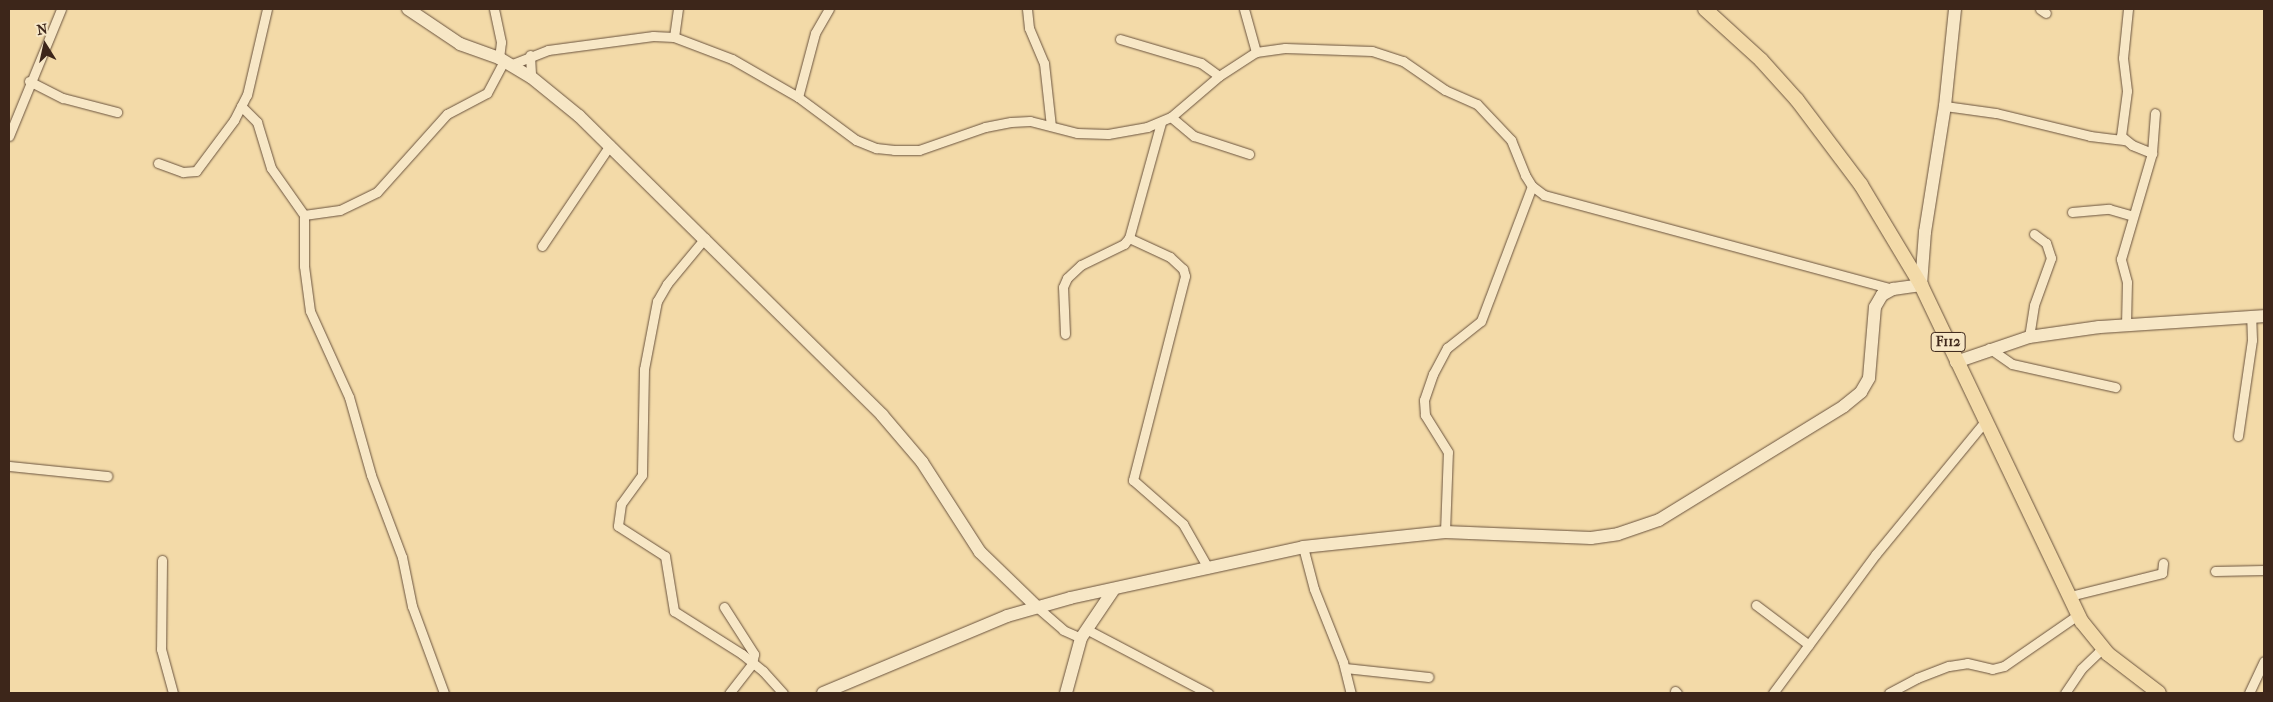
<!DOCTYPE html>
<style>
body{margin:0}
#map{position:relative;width:2273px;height:702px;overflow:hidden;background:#f3daa8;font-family:"IM FELL French Canon",serif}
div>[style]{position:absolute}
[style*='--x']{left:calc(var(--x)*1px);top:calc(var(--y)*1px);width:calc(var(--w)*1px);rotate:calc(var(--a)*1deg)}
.roads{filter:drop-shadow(0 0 1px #6a533e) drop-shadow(0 0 1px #6a533e)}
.street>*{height:9px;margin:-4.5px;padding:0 4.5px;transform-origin:4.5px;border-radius:4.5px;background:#f7e7c6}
.secondary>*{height:12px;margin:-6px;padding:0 6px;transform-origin:6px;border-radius:6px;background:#f7e7c6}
.primary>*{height:14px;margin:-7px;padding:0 7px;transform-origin:7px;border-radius:7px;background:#f3daa8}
span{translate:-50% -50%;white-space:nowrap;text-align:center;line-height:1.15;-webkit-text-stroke:4px #f7e7c6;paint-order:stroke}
.shield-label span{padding:1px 4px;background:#f7e7c6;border:1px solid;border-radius:4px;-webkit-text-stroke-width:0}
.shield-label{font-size:14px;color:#3d261a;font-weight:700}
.frame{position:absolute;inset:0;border:10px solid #3d261a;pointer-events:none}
.north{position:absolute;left:20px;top:20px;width:50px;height:50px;-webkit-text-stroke:4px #f7e7c6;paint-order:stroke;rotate:350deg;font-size:14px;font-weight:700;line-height:20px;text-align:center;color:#3d261a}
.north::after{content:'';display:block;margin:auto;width:18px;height:22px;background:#3d261a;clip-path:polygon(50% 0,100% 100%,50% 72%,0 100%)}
</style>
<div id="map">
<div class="roads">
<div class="street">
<div style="--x:494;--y:9;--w:34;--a:78"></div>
<div style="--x:501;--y:42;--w:16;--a:97"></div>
<div style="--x:1027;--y:9;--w:19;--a:84"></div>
<div style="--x:1029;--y:28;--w:38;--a:67"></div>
<div style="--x:1044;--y:63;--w:63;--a:83.7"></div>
<div style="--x:1244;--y:9;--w:45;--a:74.4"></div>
<div style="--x:2040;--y:9;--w:7;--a:34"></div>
<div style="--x:2128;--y:9;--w:49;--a:95.8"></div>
<div style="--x:2123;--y:58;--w:33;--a:83"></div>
<div style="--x:2127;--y:91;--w:45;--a:97.6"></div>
<div style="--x:2121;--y:136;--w:14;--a:39"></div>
<div style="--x:2132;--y:145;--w:22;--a:22"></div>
<div style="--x:674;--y:37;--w:28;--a:-82"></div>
<div style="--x:1120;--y:39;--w:84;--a:16.5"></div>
<div style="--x:1201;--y:63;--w:22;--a:36"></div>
<div style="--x:530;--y:55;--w:22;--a:87"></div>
<div style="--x:510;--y:65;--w:41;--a:-21.5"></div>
<div style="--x:548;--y:50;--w:106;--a:-7.6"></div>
<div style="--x:653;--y:36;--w:21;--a:3"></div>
<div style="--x:674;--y:37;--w:62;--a:20.8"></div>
<div style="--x:732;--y:59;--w:76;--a:29.9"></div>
<div style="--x:798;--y:97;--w:72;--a:36.6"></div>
<div style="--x:856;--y:140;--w:22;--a:22"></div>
<div style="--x:876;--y:148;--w:18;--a:6"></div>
<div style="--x:894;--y:150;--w:25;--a:0"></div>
<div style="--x:919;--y:150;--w:70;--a:-19.2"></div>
<div style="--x:985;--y:127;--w:26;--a:-11"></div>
<div style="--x:1011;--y:122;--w:19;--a:-3"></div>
<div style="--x:1030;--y:121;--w:49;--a:14.3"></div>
<div style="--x:1077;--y:133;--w:31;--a:2"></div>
<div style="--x:1108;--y:134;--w:40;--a:-10"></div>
<div style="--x:1147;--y:127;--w:26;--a:-23"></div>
<div style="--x:1171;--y:117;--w:63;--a:-40.5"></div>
<div style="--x:1219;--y:76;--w:44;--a:-33"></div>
<div style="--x:1256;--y:52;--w:29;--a:-8"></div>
<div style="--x:1285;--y:48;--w:87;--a:2"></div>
<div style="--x:1372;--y:51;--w:33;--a:18"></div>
<div style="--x:1403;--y:61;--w:51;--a:34.6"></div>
<div style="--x:1445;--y:90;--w:35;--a:24"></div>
<div style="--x:1477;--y:104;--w:50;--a:46.6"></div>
<div style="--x:1511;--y:140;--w:38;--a:68"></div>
<div style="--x:1525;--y:175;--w:13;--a:58"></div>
<div style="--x:1532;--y:186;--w:15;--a:37"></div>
<div style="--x:1544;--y:195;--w:361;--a:15.1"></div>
<div style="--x:29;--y:81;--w:38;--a:27"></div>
<div style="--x:63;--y:98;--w:56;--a:14.5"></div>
<div style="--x:798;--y:97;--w:66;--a:-75.1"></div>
<div style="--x:815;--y:33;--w:28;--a:-60"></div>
<div style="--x:241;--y:106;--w:23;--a:45"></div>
<div style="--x:257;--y:122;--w:48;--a:73.1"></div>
<div style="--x:271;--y:168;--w:57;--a:54.9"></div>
<div style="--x:304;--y:215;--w:51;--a:90"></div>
<div style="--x:304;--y:266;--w:45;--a:82.4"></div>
<div style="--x:310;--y:311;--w:94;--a:65.6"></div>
<div style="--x:349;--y:397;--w:81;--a:74.2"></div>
<div style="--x:371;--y:475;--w:88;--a:69.3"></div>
<div style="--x:402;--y:557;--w:50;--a:78.5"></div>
<div style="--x:412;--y:606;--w:93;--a:69.8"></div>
<div style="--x:1945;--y:106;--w:51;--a:7.8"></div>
<div style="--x:1996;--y:113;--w:97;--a:13.7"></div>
<div style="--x:2090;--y:136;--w:34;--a:7"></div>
<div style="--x:1171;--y:117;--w:30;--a:40"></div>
<div style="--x:1194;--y:136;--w:58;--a:18.1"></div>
<div style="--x:9;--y:136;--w:137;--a:-67.7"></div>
<div style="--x:158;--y:163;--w:27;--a:20"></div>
<div style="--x:183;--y:172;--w:13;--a:-4"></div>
<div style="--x:196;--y:171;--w:64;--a:-53.3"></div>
<div style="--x:234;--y:120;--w:28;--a:-63"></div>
<div style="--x:247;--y:95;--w:88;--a:-76.9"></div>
<div style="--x:2072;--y:212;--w:37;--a:-5"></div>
<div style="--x:2109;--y:209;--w:25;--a:16"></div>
<div style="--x:304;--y:215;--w:36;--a:-8"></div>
<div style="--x:340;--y:210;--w:41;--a:-25.9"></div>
<div style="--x:377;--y:192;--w:105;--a:-48.1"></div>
<div style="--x:447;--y:114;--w:45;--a:-27.7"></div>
<div style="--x:487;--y:93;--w:36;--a:-62"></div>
<div style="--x:705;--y:238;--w:60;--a:129.6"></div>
<div style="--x:667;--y:284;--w:20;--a:120"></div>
<div style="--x:657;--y:301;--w:69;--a:100.8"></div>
<div style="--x:644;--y:369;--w:106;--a:91.1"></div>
<div style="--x:642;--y:475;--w:36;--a:126"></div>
<div style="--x:621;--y:504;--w:22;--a:98"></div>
<div style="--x:618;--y:526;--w:56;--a:32.6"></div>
<div style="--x:665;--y:556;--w:56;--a:80.7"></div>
<div style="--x:674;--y:611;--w:80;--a:32.3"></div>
<div style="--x:742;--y:654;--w:27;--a:39"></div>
<div style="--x:763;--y:671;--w:30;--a:48"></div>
<div style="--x:1129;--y:238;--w:45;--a:24.9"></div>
<div style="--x:1170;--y:257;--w:18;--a:43"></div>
<div style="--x:1183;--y:269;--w:7;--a:74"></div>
<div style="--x:1185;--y:276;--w:211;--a:104.3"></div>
<div style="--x:1133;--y:480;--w:67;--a:41.3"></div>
<div style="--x:1183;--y:524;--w:51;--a:60.4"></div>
<div style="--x:542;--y:246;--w:122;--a:-56"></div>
<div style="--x:2126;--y:325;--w:43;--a:-88.7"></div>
<div style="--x:2127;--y:282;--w:24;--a:-105"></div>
<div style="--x:2121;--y:259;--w:110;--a:-73.7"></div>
<div style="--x:2152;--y:153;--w:40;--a:-85.7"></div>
<div style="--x:1065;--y:334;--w:47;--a:-92.4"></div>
<div style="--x:1063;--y:287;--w:10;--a:-66"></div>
<div style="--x:1067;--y:278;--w:19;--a:-43"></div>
<div style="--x:1081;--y:265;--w:48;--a:-26"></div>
<div style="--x:1124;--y:244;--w:8;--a:-50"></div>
<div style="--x:1129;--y:238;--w:119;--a:-74.5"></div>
<div style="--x:2029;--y:337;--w:32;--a:-81"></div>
<div style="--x:2034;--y:305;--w:50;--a:-70.1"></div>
<div style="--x:2051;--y:258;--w:16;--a:-108"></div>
<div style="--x:2046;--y:243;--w:15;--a:-143"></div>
<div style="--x:1989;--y:348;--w:28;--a:35"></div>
<div style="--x:2012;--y:364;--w:106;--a:12.6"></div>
<div style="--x:2238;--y:436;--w:97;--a:-81.7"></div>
<div style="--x:2252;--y:340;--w:23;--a:-92"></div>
<div style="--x:9;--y:466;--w:99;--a:5.8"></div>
<div style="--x:1445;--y:532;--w:80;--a:-87.9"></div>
<div style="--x:1448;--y:452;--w:44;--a:-121.9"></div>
<div style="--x:1425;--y:415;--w:15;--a:-94"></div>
<div style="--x:1424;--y:400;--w:28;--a:-71"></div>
<div style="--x:1433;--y:374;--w:30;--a:-62"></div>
<div style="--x:1447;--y:348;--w:43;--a:-38.5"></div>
<div style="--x:1481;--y:321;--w:144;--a:-69.3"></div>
<div style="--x:1303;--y:547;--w:43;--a:75.3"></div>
<div style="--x:1314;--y:589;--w:79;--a:68.3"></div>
<div style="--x:1343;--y:662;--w:32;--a:76"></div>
<div style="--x:162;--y:560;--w:89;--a:90.6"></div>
<div style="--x:161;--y:649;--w:46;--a:74.7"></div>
<div style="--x:2215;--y:571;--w:49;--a:-1.2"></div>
<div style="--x:2070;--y:596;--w:95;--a:-14"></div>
<div style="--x:2162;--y:573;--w:10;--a:-84"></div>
<div style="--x:1756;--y:605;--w:66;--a:37"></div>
<div style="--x:724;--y:607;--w:56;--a:57.4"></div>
<div style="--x:754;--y:654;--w:10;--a:101"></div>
<div style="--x:752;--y:664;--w:37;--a:128"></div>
<div style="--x:1037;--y:607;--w:35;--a:41"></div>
<div style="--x:1063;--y:630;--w:20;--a:24"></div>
<div style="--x:1086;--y:629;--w:138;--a:27.7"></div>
<div style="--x:1345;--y:668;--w:84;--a:6.1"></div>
<div style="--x:1675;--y:691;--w:3;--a:45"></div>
<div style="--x:1773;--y:693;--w:173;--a:-53.5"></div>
<div style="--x:1876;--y:554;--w:173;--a:-50.6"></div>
<div style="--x:1889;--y:693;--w:32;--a:-28"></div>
<div style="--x:1917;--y:678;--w:34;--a:-21"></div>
<div style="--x:1949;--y:666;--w:18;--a:-9"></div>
<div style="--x:1967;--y:663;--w:26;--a:13"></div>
<div style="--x:1992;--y:669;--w:12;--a:-14"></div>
<div style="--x:2004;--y:666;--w:91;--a:-34.7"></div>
<div style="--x:2065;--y:693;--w:29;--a:-56"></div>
<div style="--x:2081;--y:669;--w:30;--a:-44"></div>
<div style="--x:2249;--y:693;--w:35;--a:-65"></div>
</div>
<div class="secondary">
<div style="--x:408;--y:9;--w:63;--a:33.9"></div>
<div style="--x:460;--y:44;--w:41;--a:19.7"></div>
<div style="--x:499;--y:58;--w:37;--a:31"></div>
<div style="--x:531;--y:77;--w:62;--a:39.1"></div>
<div style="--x:579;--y:116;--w:426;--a:44.6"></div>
<div style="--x:882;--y:415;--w:62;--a:49.6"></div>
<div style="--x:922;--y:462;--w:107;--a:57.2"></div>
<div style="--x:980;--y:552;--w:79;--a:44"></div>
<div style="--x:1956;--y:362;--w:77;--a:-18.9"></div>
<div style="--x:2029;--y:337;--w:71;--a:-8.1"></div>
<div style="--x:2099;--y:327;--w:165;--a:-3.8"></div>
<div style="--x:823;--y:693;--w:199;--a:-22.7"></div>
<div style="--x:1007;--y:616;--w:66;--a:-15.9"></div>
<div style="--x:1070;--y:598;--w:239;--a:-12.3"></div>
<div style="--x:1303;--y:547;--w:143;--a:-6"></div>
<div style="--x:1445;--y:532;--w:146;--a:2.4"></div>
<div style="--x:1591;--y:538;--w:27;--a:-8"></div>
<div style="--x:1618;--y:534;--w:43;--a:-18.9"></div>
<div style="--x:1659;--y:520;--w:217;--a:-31.6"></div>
<div style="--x:1844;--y:406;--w:22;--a:-39"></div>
<div style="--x:1861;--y:392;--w:16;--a:-60"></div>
<div style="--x:1869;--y:378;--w:71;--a:-85.2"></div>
<div style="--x:1875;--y:307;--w:14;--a:-60"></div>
<div style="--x:1882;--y:295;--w:13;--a:-29"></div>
<div style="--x:1893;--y:289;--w:28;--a:-8"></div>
<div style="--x:1921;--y:285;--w:53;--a:-85.7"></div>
<div style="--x:1925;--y:232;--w:128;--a:-81"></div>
<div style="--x:1945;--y:106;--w:98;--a:-84.1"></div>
<div style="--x:1066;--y:693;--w:57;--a:-74.7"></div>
<div style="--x:1081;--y:638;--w:59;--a:-56"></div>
</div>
<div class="primary">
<div style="--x:1705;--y:9;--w:76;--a:42.3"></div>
<div style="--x:1761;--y:60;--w:54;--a:48"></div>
<div style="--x:1797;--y:100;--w:106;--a:53"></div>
<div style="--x:1861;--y:185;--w:117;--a:59"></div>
<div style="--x:1921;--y:285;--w:373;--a:64.5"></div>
<div style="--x:2082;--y:622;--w:41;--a:50.9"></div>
<div style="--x:2108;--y:654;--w:64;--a:37.4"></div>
</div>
</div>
<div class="shield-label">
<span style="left:1948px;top:342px">F112</span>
</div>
<div class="frame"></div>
<div class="north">N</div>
</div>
